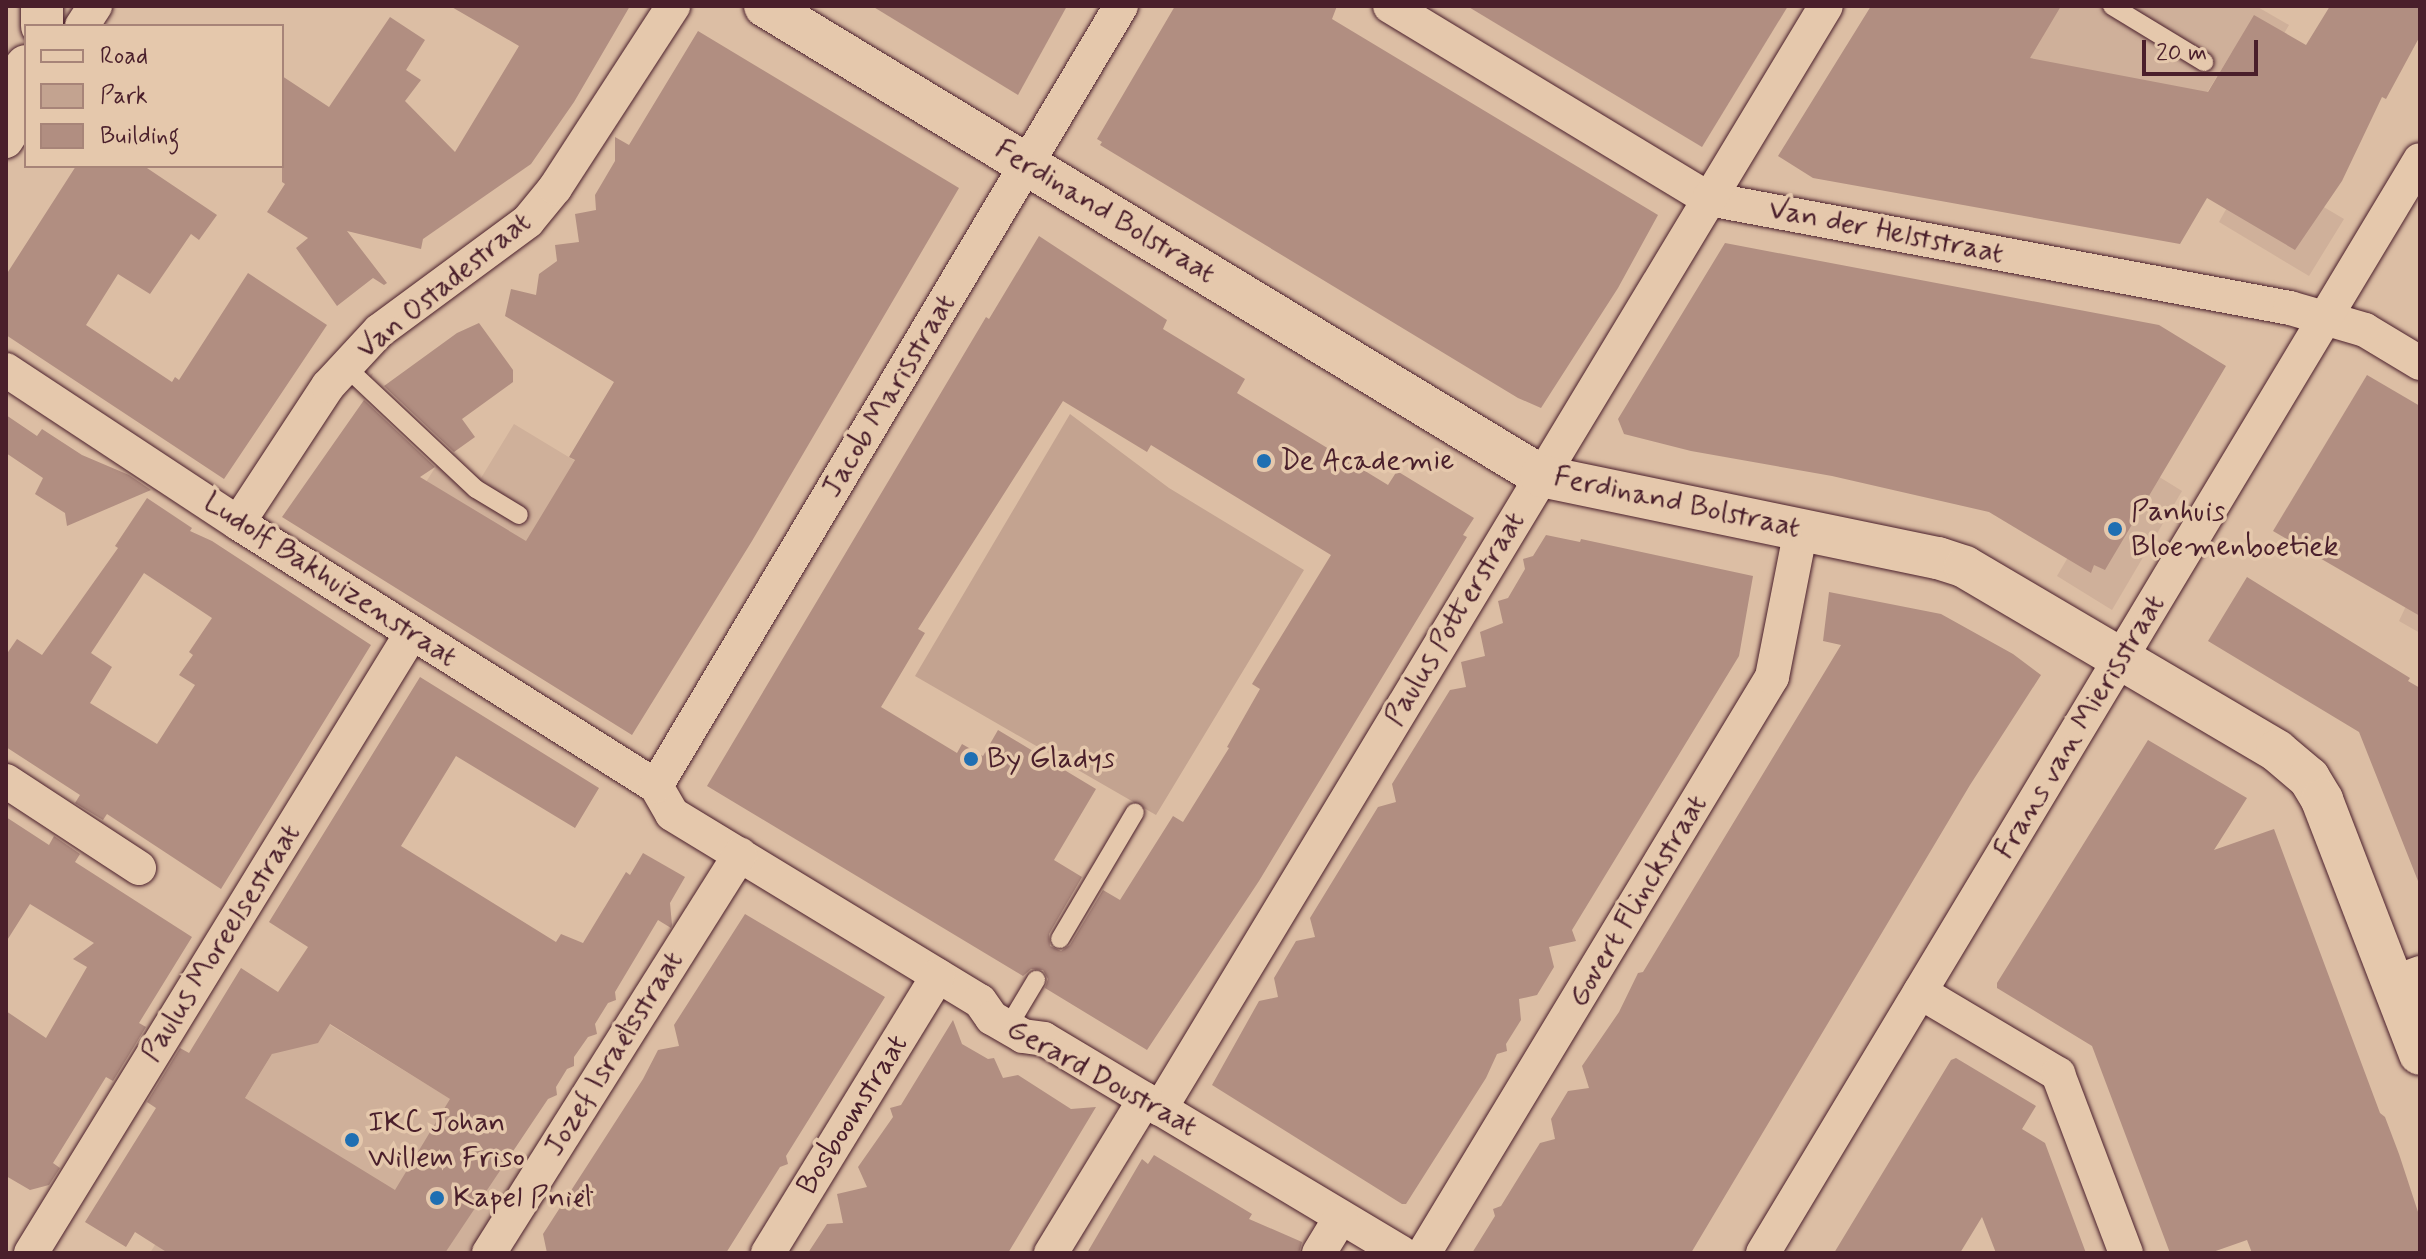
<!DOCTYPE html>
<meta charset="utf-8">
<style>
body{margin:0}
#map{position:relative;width:2426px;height:1259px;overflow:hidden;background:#dcbea4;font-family:Mynerve,sans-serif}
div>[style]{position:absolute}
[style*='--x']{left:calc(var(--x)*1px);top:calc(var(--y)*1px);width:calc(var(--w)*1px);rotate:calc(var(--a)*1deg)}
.built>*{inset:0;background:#cfb09a}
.green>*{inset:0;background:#c3a390}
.building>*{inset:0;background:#b18e81}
.roads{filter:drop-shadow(0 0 2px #4a1f2b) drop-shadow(0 0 2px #4a1f2b)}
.service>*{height:18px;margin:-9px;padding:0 9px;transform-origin:9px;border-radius:9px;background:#e5c8ac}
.minor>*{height:34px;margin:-17px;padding:0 17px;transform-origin:17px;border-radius:17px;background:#e5c8ac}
.tertiary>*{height:42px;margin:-21px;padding:0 21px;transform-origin:21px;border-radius:21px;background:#e5c8ac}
.dots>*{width:22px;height:22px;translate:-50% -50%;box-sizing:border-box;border:4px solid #e5c8ac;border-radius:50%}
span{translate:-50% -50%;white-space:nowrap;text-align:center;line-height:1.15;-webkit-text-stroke:7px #e5c8ac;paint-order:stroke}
.street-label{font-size:30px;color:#4a1f2b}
.poi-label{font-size:30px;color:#4a1f2b}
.left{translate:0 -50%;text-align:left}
.frame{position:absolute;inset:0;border:8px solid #4a1f2b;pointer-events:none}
.legend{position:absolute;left:24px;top:24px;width:260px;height:144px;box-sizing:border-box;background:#e5c8ac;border:2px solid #a78478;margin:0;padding:10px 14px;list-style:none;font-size:24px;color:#4a1f2b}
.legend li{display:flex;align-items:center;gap:16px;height:40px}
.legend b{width:40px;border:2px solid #a78478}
.scale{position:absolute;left:2142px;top:40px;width:116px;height:36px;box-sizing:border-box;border:4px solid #4a1f2b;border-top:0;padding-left:10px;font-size:24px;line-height:28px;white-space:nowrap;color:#4a1f2b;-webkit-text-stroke:6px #e5c8ac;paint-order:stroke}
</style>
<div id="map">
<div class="built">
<div style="clip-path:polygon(2025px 6px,2256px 6px,2289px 25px,2262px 70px,2232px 52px,2203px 99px,2219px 145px,2344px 219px,2309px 276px,2219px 222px,2230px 202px,2010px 89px)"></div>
<div style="clip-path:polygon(373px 373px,371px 379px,453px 461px,481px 478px,514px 424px,605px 479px,541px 588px,411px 506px,438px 463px,356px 388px,350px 389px)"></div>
<div style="clip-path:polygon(2127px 457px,2182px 491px,2112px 610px,2057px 576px)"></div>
<div style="clip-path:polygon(2420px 576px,2420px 633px,2399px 621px)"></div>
<div style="clip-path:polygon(301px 1007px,452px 1100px,443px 1114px,527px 1165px,473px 1253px,150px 1253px)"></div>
</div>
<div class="green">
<div style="clip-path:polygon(1070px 414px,1169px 488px,1304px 570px,1156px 815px,915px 676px)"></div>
</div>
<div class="building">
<div style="clip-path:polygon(450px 6px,630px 6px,574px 102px,531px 164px,423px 239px,421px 249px,347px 231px,387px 283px,384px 285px,373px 278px,337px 306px,296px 248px,308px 238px,267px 212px,285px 184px,282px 182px,282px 76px,329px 107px,390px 17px,425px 40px,406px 70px,421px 80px,405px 101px,455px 152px,519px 46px)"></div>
<div style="clip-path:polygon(872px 6px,1067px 6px,1018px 95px)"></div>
<div style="clip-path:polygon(1175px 6px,1337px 6px,1332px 19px,1658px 215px,1618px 288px,1541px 408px,1518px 398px,1100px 145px,1102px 142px,1097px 139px)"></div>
<div style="clip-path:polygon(1467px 6px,1788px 6px,1702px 147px)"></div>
<div style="clip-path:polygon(1871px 6px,2061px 6px,2030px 58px,2208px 92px,2254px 15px,2306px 45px,2330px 6px,2420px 6px,2420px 36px,2386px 99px,2382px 97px,2342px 181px,2295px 250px,2207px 198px,2180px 244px,1813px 178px,1778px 156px)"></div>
<div style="clip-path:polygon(698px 31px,959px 188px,752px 541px,632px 735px,282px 517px,364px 400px,435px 467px,420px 477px,526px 541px,575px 460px,569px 457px,614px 382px,505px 316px,511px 289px,536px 295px,539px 274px,557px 261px,555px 245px,579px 242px,575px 214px,596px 210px,595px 195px,615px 161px,615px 137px,629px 145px)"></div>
<div style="clip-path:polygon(76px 166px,144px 166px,217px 215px,199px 240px,191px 234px,150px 294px,118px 274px,86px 325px,172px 382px,175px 377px,179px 380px,248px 273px,327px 325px,224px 479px,6px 335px,6px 275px)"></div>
<div style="clip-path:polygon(evenodd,1039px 236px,1167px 320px,1163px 329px,1245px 379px,1237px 393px,1388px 485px,1397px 471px,1474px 518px,1463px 535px,1467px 537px,1259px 881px,1147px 1050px,1045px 988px,1048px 979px,1043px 970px,1031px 969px,1023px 976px,707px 786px,986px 317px,989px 319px,1039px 236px,1063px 401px,1147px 452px,1151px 445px,1331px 555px,1252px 684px,1260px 689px,1227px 747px,1229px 748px,1183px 822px,1173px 816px,1120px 900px,1103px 890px,1070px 945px,1061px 951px,1050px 946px,1049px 934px,1082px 877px,1054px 860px,1096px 789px,998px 730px,983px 756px,962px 744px,957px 753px,881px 707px,925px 633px,918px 629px,1063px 401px)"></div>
<div style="clip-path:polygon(1725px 243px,2159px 325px,2226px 366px,2105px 570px,2094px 565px,2091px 573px,1989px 512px,1832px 476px,1691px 451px,1624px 434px,1618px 419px)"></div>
<div style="clip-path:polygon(479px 323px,513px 370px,513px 382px,462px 419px,475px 437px,454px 452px,384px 386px,457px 333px)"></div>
<div style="clip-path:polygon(2367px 375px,2420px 406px,2420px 616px,2273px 531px)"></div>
<div style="clip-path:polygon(6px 415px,37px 436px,42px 429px,82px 455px,129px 475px,151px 490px,67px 526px,65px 513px,35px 494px,43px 478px,6px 453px)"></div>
<div style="clip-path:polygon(evenodd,147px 498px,192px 528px,190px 531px,212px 541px,371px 645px,221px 889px,107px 814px,103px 820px,75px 803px,80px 795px,6px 747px,6px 655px,17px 639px,42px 655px,118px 548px,115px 546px,147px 498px,144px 573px,212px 618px,189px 652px,193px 655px,179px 675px,195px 685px,157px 744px,90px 703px,112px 667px,91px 653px,144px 573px)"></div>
<div style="clip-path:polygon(1546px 535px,1580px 542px,1581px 539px,1753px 576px,1739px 656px,1572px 930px,1576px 941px,1549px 947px,1554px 967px,1537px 995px,1519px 999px,1521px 1020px,1506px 1044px,1507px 1051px,1497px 1054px,1486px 1078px,1406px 1204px,1402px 1204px,1212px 1085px,1259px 1001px,1278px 997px,1274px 978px,1296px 941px,1315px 937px,1310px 918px,1378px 807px,1396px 802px,1392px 784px,1450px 690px,1466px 687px,1461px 662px,1485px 656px,1480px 632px,1503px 623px,1498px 601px,1508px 598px,1525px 569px,1523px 559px,1533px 556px)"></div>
<div style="clip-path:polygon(2247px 577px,2410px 678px,2408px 681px,2420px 688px,2420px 886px,2359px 732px,2208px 641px)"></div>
<div style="clip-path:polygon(1829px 592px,1941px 614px,2013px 654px,2041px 675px,1970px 785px,1691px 1253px,1472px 1253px,1495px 1216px,1493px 1209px,1501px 1206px,1540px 1143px,1555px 1139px,1551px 1119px,1568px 1091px,1589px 1088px,1582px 1066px,1619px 1012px,1638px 973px,1643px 972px,1841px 645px,1823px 641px)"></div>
<div style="clip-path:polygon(evenodd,420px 677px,599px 788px,575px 828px,456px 756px,401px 846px,556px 942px,561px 934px,583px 943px,626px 872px,630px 875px,643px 853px,685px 877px,670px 903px,672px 925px,671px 928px,658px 920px,615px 992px,616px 1000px,608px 1003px,595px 1024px,597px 1034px,588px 1037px,574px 1057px,574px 1066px,567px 1069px,556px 1087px,557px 1095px,548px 1099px,445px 1253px,168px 1253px,135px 1232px,126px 1247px,85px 1222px,156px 1108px,147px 1102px,180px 1048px,189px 1053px,241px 968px,278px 992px,308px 947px,269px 922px,420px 677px,330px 1024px,450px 1099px,395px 1190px,245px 1098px,272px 1054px,318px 1043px,330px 1024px)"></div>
<div style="clip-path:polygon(2148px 740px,2247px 798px,2214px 850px,2274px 829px,2380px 1113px,2385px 1117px,2399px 1154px,2420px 1218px,2420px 1253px,2252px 1253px,2247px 1240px,2210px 1253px,2170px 1253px,2092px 1046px,1997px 988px,1997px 983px)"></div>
<div style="clip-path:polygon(6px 817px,49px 845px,54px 836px,80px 854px,75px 862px,192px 937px,139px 1023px,146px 1027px,113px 1081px,106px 1077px,53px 1163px,60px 1168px,49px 1185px,30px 1190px,6px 1176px,6px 1011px,46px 1038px,87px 967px,73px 959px,94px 943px,30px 904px,6px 942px)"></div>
<div style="clip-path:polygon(745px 914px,885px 997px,786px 1156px,788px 1164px,780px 1167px,726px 1253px,547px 1253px,543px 1234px,643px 1079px,658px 1050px,679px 1046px,674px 1025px)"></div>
<div style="clip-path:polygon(953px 1020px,962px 1044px,988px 1059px,994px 1058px,1003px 1078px,1018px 1075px,1071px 1109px,1096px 1107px,1008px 1253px,808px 1253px,827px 1224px,843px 1223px,837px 1194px,867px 1187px,858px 1167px,893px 1117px,890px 1108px,901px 1105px)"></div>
<div style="clip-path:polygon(1956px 1058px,2036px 1106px,2022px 1129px,2045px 1143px,2086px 1253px,1996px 1253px,1982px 1217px,1960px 1253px,1834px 1253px,1951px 1060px)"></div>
<div style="clip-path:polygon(1154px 1155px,1252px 1214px,1249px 1219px,1302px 1242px,1299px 1253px,1087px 1253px,1142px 1159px,1148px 1164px)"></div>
</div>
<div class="roads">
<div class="service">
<div style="--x:2112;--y:6;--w:108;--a:31.3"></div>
<div style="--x:346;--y:367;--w:178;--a:43.2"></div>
<div style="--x:476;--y:489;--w:50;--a:31.2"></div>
<div style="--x:1060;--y:939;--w:147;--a:-59.4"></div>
<div style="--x:1008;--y:1027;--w:55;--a:-59.2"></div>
</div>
<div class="minor">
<div style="--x:1390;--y:6;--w:373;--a:31.2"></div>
<div style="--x:1709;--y:199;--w:591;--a:10.63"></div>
<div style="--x:2290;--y:308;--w:78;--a:16.3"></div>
<div style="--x:2365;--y:330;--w:64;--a:31"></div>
<div style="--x:82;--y:26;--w:24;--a:-57"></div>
<div style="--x:6;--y:141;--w:37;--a:-57"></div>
<div style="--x:6;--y:370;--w:278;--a:33.4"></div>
<div style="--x:238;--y:523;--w:494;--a:32.2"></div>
<div style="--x:656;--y:786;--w:32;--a:60"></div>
<div style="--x:672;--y:814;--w:360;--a:31.3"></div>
<div style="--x:980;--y:1001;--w:21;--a:55"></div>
<div style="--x:992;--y:1018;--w:36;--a:30"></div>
<div style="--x:1023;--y:1036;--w:21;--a:8"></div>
<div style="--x:1044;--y:1039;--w:416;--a:30.9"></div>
<div style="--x:238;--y:523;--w:164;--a:-56.7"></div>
<div style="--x:328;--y:386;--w:75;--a:-47.2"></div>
<div style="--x:379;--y:331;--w:185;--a:-36.4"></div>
<div style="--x:528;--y:221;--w:43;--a:-50.7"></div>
<div style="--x:555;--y:188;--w:217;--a:-57"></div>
<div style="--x:6;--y:781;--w:159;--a:33.2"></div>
<div style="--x:656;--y:786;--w:908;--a:-59.2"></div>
<div style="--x:2393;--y:983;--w:29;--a:-20"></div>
<div style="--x:1920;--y:992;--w:161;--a:30.7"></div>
<div style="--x:2058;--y:1074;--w:191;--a:69.2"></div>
<div style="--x:1160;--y:1109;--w:1288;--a:-58.88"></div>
<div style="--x:31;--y:1253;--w:726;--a:-58.45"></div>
<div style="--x:489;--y:1253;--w:471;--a:-57.8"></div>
<div style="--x:768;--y:1253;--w:325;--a:-58.5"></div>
<div style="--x:1051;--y:1253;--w:180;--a:-58.6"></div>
<div style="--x:1319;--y:1253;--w:42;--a:-58.6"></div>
<div style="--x:1424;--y:1253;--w:673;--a:-58.86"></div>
<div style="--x:1772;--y:677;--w:151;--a:-78.9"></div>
<div style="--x:1763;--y:1253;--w:1275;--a:-58.99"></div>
</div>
<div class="tertiary">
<div style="--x:765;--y:6;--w:907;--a:31.2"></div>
<div style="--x:1541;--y:476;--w:405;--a:11.7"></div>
<div style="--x:1938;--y:558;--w:28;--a:18"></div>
<div style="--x:1965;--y:567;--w:362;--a:30.5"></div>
<div style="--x:2277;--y:751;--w:42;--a:40.2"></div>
<div style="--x:2309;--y:778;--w:26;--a:59"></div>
<div style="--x:2322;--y:800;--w:272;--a:68.9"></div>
<div style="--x:42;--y:26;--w:20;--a:-90"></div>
<div style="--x:6;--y:97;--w:37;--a:-57"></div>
</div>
</div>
<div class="dots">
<div style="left:1264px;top:461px;background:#1f6fb2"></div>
<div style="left:2115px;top:529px;background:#1f6fb2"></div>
<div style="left:971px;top:759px;background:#1f6fb2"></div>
<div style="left:352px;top:1140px;background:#1f6fb2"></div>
<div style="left:437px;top:1198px;background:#1f6fb2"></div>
</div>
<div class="street-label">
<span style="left:1105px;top:212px;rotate:31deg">Ferdinand Bolstraat</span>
<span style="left:1886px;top:232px;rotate:11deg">Van der Helststraat</span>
<span style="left:444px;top:286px;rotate:-39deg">Van Ostadestraat</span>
<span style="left:889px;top:396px;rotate:-59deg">Jacob Marisstraat</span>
<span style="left:1677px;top:503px;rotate:12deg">Ferdinand Bolstraat</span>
<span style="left:330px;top:580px;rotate:33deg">Ludolf Bakhuizenstraat</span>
<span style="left:1455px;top:619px;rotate:-59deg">Paulus Potterstraat</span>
<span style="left:2080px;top:727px;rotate:-59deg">Frans van Mierisstraat</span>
<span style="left:1638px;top:901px;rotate:-59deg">Govert Flinckstraat</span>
<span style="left:221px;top:943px;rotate:-58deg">Paulus Moreelsestraat</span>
<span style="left:614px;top:1054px;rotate:-58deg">Jozef Israëlsstraat</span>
<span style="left:1102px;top:1078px;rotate:29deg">Gerard Doustraat</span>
<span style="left:853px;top:1115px;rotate:-58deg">Bosboomstraat</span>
</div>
<div class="poi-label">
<span class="left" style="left:1280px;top:461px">De Academie</span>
<span class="left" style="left:2131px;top:529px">Panhuis<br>Bloemenboetiek</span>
<span class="left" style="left:987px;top:759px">By Gladys</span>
<span class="left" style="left:368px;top:1140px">IKC Johan<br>Willem Friso</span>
<span class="left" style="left:453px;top:1198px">Kapel Pniël</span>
</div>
<div class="frame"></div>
<ul class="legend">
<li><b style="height:10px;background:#e5c8ac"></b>Road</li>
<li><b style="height:22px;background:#c3a390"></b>Park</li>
<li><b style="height:22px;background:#b18e81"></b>Building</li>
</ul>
<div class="scale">20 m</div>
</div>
